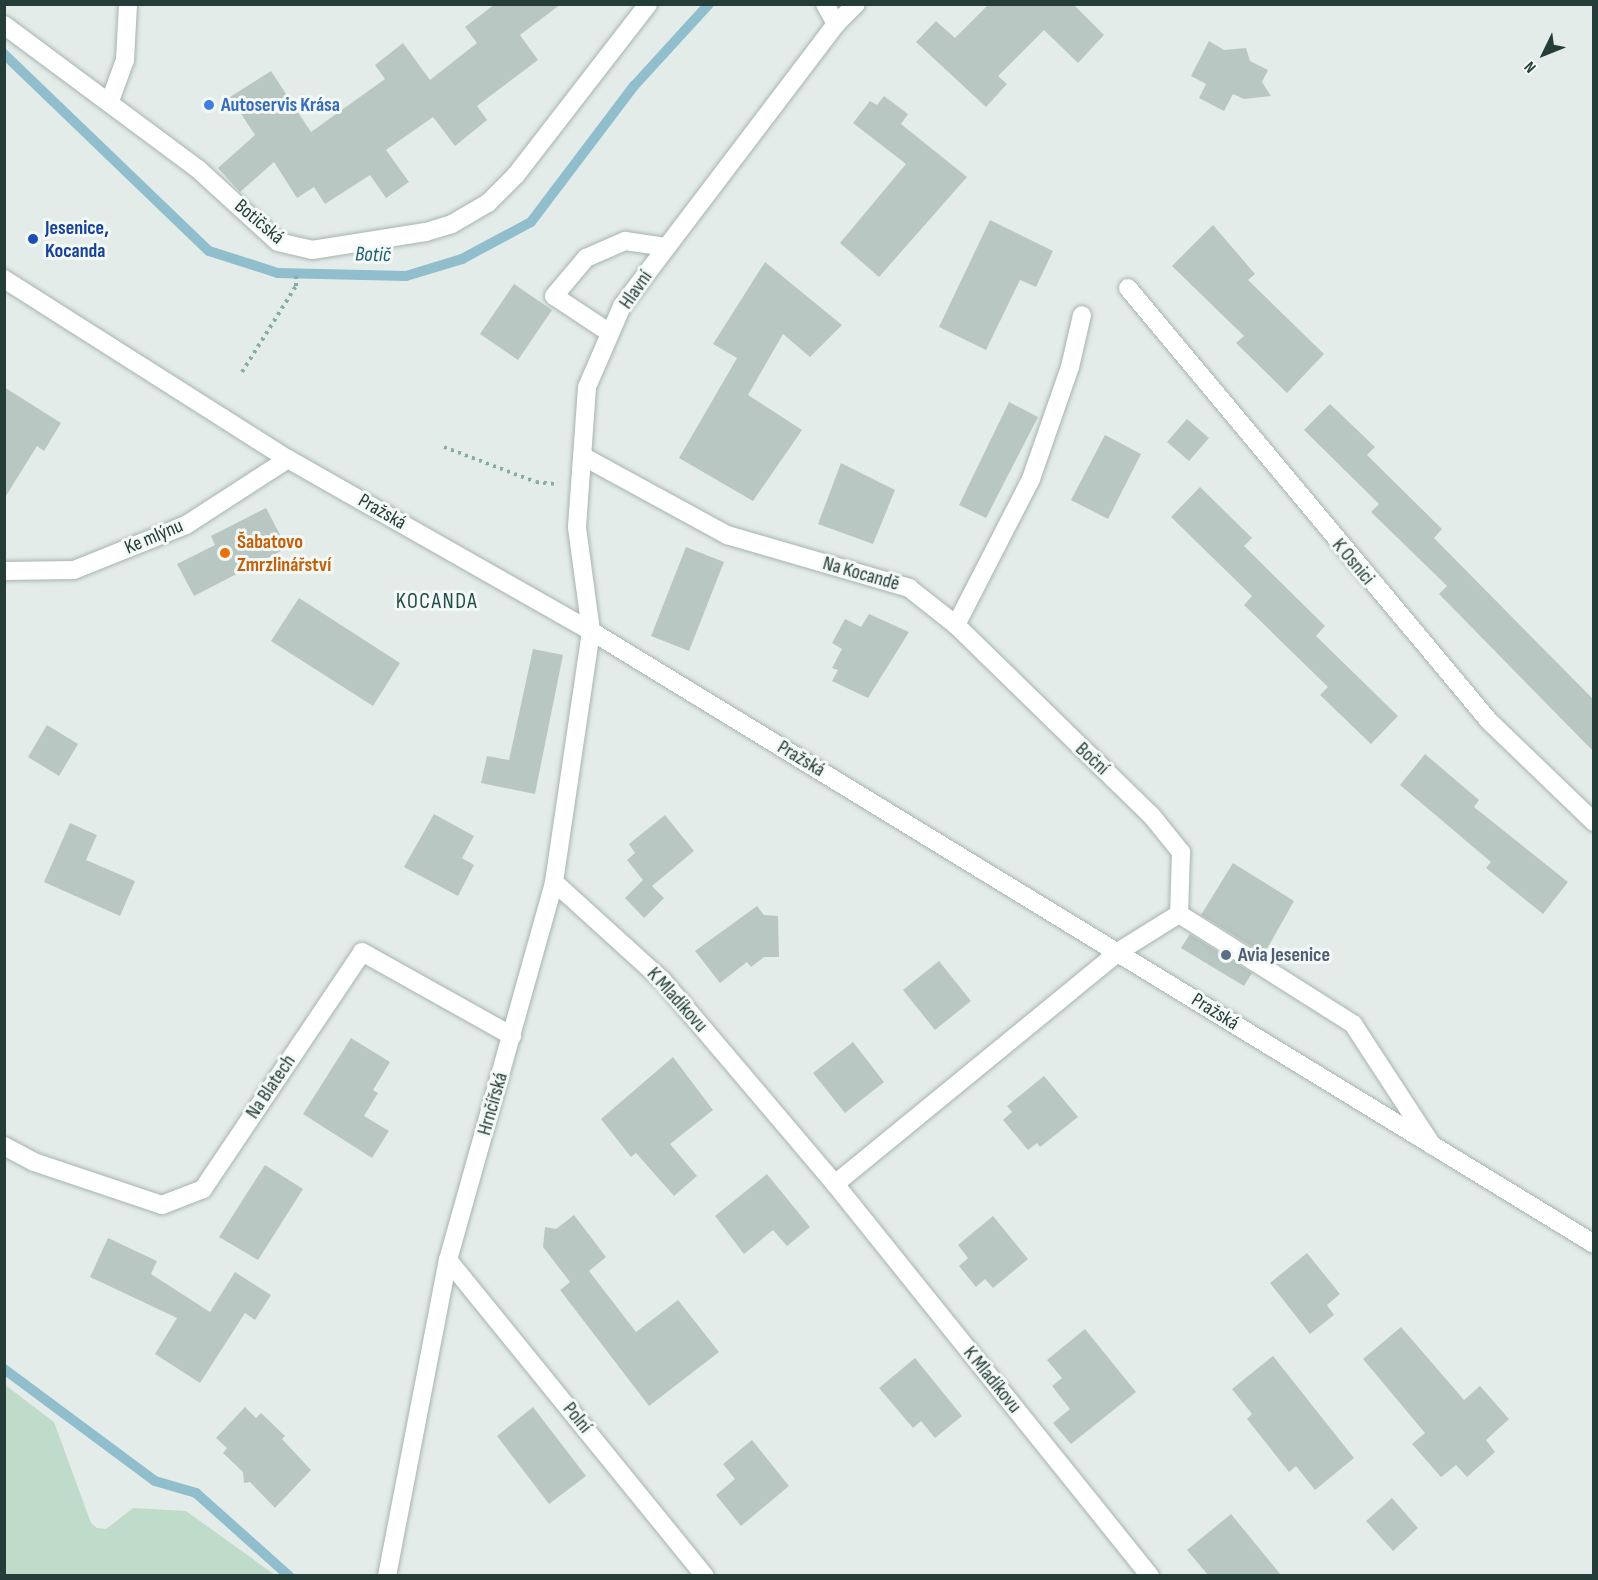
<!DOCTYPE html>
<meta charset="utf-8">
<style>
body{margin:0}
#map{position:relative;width:1598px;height:1580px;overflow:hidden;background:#e4ece9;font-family:"Sofia Sans Condensed",sans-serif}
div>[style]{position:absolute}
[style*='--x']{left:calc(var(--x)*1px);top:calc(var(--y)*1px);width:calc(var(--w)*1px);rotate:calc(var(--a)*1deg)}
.green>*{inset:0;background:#bedcc9}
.stream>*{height:10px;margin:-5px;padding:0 5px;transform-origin:5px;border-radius:5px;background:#90becd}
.building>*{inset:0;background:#b9c7c3}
.path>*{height:4px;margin-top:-2px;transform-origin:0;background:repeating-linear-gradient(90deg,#86aea5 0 3px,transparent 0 7.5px)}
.roads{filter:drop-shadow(0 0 2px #a7b4b0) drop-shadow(0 0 2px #a7b4b0)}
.service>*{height:18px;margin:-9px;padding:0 9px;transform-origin:9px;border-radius:9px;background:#fff}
.minor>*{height:18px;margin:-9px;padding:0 9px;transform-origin:9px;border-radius:9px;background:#fff}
.tertiary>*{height:18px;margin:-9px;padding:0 9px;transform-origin:9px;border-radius:9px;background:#fff}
.secondary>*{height:18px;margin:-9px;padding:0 9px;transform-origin:9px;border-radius:9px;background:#fff}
.dots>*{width:16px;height:16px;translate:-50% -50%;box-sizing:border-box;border:3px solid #f4f9f7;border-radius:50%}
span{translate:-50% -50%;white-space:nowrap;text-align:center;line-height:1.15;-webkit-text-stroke:6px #f4f9f7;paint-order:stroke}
.shop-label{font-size:20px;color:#366cbe;font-weight:700}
.left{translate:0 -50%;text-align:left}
.street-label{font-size:20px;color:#243d38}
.transit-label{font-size:20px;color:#164399;font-weight:700}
.food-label{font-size:20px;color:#c56008;font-weight:700}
.service-label{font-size:20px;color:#4e5e75;font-weight:700}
.water-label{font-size:21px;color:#235f74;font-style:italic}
.quarter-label{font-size:22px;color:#224d47;letter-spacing:1.5px}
.frame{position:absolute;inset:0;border:6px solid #243d38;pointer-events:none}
.north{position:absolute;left:1514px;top:24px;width:60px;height:60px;-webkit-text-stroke:4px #f4f9f7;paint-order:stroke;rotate:227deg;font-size:16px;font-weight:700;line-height:24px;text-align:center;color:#243d38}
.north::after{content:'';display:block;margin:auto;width:21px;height:27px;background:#243d38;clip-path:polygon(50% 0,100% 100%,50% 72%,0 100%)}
</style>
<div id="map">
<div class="green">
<div style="clip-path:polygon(4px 1384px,54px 1422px,91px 1523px,97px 1528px,106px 1529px,133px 1508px,186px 1511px,275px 1575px,5px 1575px)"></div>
</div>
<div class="stream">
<div style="--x:4;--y:54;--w:284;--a:43.9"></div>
<div style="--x:209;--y:251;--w:72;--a:17.7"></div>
<div style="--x:278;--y:273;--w:128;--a:1.3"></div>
<div style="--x:406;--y:276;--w:59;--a:-16.9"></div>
<div style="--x:462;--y:259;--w:78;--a:-28.2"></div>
<div style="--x:531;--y:222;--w:171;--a:-52.9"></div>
<div style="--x:634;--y:86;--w:111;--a:-47.6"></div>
<div style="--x:4;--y:1369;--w:188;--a:36.6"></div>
<div style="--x:155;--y:1481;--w:43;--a:16.3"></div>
<div style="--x:196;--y:1493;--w:125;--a:41.7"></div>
</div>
<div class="building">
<div style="clip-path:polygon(495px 4px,561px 4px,520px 35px,538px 60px,477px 106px,487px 120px,455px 146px,433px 117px,386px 150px,409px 182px,386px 198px,370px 175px,325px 204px,314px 187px,297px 198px,274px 162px,240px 192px,218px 168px,255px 135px,230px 97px,271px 71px,311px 132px,385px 79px,375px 65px,403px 43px,430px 80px,477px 43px,465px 27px)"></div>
<div style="clip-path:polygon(989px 4px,1073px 4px,1104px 35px,1078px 63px,1044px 30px,998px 76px,1007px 84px,986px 107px,916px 42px,936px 21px,955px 38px)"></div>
<div style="clip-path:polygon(1209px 41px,1224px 50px,1246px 48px,1250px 61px,1268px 70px,1262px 82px,1271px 96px,1244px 99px,1233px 94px,1224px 111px,1199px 98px,1206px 84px,1191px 76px)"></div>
<div style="clip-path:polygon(884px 96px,908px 114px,901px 124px,967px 177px,879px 277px,840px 243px,906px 164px,853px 123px,870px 101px,877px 105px)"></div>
<div style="clip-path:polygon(990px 220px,1053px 251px,1036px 287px,1020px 280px,986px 350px,939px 327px)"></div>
<div style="clip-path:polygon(1213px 225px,1255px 274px,1248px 280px,1324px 354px,1287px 393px,1236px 343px,1244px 336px,1172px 266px)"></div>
<div style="clip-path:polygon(765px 262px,842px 325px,810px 357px,783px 334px,748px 395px,802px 430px,753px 501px,679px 458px,737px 358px,713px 344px)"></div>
<div style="clip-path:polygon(514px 284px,552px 310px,518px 360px,480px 334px)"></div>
<div style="clip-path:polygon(4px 387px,61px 423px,44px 451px,37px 446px,4px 499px)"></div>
<div style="clip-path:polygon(1009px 402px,1038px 417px,986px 518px,959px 505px)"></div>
<div style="clip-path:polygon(1330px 404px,1375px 447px,1367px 455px,1442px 529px,1434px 538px,1593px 699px,1593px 751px,1439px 594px,1447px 586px,1371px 512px,1379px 504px,1304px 430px)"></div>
<div style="clip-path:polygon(1187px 419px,1209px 438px,1189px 461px,1167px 442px)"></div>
<div style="clip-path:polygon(1105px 435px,1141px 454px,1108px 519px,1071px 500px)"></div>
<div style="clip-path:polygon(841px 463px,895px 490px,873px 544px,818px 524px)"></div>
<div style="clip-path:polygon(1200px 487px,1252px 538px,1244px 546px,1325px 626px,1316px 636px,1398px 716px,1371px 744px,1320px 695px,1328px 687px,1244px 605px,1252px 596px,1171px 517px)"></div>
<div style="clip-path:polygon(266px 508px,287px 548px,194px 596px,177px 564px,215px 545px,211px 536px)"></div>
<div style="clip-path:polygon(686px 547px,724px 562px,689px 651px,651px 636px)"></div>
<div style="clip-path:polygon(299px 598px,400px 663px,373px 706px,271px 641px)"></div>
<div style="clip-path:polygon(869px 614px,909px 632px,868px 698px,832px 681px,838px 670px,832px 668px,842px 649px,832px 643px,845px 619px,861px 627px)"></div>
<div style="clip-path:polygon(533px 649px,563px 655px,535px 794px,481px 783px,487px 756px,509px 760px)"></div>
<div style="clip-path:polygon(47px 725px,78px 744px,59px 776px,28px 757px)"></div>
<div style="clip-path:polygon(1425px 754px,1479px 800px,1474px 807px,1568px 882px,1543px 914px,1486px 868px,1491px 862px,1400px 785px)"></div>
<div style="clip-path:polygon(434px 814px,474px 836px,462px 858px,474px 865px,458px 896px,404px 867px)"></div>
<div style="clip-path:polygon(665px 815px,694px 851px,652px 886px,664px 898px,644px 918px,625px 898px,643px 880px,627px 860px,635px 853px,629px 844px)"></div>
<div style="clip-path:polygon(70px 823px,97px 835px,86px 860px,135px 881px,120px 916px,44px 882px)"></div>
<div style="clip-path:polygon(1233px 863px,1294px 901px,1264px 954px,1201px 915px)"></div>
<div style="clip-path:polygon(757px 906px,764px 915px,778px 916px,779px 957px,764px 957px,751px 967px,747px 962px,720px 983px,695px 951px)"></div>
<div style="clip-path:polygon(1190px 934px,1252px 973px,1244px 986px,1181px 948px)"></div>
<div style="clip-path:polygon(939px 961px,971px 1001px,935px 1030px,903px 990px)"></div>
<div style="clip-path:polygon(351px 1038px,390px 1062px,373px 1090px,378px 1093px,364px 1116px,389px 1131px,372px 1158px,303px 1114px)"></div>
<div style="clip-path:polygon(853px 1042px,884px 1082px,845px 1113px,813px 1073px)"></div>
<div style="clip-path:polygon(673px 1057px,713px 1110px,670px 1144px,697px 1176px,674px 1196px,636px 1153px,631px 1157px,601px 1119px)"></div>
<div style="clip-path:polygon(1044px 1076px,1078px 1117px,1040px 1147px,1037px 1143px,1028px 1150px,1003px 1120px,1012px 1112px,1007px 1106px)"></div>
<div style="clip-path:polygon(265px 1165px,303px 1189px,258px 1260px,219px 1237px)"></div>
<div style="clip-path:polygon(767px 1174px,810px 1227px,787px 1246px,773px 1230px,744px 1254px,715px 1216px)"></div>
<div style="clip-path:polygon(574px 1215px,606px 1257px,589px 1271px,636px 1332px,678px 1300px,719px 1352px,649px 1406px,560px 1290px,570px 1282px,543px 1247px,545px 1227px,556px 1229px)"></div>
<div style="clip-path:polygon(993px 1216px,1028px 1259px,993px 1288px,985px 1279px,976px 1287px,959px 1266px,968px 1258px,958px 1245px)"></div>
<div style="clip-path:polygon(108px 1238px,157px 1261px,151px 1274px,210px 1312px,235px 1272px,271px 1295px,255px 1320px,245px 1313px,200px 1383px,155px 1354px,177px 1318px,90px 1277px)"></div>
<div style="clip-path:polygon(1307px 1253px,1340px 1294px,1327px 1305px,1334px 1315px,1310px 1334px,1270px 1283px)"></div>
<div style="clip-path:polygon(1401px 1327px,1464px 1400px,1480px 1386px,1509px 1419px,1486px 1440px,1495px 1452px,1467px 1477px,1456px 1465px,1441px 1477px,1412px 1444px,1425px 1433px,1363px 1359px)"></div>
<div style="clip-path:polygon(1085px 1329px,1136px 1392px,1071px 1444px,1053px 1423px,1070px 1409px,1052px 1386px,1062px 1378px,1047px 1360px)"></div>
<div style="clip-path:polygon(1273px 1356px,1354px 1458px,1315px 1490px,1296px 1466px,1289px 1472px,1247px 1419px,1252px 1414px,1232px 1389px)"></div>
<div style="clip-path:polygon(915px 1358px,962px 1416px,935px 1438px,921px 1421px,913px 1428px,879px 1388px)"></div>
<div style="clip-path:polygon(245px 1407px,256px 1418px,261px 1413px,285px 1436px,282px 1439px,311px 1470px,275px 1508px,250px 1482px,244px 1483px,243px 1472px,223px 1453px,227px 1448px,216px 1438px)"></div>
<div style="clip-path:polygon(533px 1407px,586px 1476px,549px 1504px,497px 1436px)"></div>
<div style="clip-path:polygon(752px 1440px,789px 1486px,741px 1526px,716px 1495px,735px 1479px,723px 1464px)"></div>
<div style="clip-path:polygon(1392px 1498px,1418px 1528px,1393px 1551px,1366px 1521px)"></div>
<div style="clip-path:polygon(1231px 1514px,1281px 1575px,1208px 1575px,1187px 1550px)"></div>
</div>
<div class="path">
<div style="--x:242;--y:372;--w:102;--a:-57.9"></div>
<div style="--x:296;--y:286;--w:13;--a:-90"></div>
<div style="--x:444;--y:447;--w:98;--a:20.8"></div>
<div style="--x:536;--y:482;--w:18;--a:6"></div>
</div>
<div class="roads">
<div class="service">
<div style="--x:956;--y:625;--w:272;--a:44.3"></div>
<div style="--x:1151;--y:815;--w:48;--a:51"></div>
<div style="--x:1181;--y:852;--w:62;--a:91.8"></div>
<div style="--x:1118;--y:952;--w:72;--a:-31.9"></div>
<div style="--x:1179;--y:914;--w:206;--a:32.3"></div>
<div style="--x:1353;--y:1024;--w:145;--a:56.9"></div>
</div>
<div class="minor">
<div style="--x:825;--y:4;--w:23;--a:61"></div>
<div style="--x:4;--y:25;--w:242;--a:36.6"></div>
<div style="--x:198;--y:169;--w:108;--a:42.4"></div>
<div style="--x:278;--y:242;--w:35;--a:13"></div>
<div style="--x:312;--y:250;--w:115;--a:-9"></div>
<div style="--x:426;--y:232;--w:27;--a:-17"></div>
<div style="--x:452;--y:224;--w:42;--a:-30.3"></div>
<div style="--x:488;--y:203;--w:40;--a:-45"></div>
<div style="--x:516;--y:175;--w:216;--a:-52.3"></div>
<div style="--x:110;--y:101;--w:44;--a:-69.9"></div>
<div style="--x:125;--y:60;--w:56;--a:-86.9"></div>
<div style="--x:1128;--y:288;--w:564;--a:50.18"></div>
<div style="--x:1489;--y:721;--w:146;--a:43.9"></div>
<div style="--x:610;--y:333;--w:67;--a:-146.5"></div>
<div style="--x:554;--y:296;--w:50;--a:-49.9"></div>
<div style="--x:586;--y:258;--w:43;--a:-23.6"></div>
<div style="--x:625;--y:241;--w:41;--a:8.3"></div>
<div style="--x:584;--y:457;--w:163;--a:28.6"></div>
<div style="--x:727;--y:535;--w:190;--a:16.2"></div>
<div style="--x:909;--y:588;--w:60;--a:38.2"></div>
<div style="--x:956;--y:625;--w:164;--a:-62.8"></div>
<div style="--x:1031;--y:479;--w:119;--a:-70.8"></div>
<div style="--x:1070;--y:367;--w:53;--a:-77"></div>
<div style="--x:4;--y:571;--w:70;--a:-0.8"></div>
<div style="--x:74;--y:570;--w:121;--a:-21.9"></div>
<div style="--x:186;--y:525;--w:121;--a:-32.9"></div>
<div style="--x:591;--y:631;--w:105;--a:-97.7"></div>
<div style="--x:577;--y:527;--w:140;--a:-85.9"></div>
<div style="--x:587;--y:387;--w:88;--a:-66.6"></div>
<div style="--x:622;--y:306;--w:354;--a:-52.8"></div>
<div style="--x:836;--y:24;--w:28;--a:-45"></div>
<div style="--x:554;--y:882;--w:146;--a:42.2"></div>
<div style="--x:662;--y:980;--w:267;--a:49.7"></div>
<div style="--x:835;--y:1184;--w:503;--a:51.22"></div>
<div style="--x:4;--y:1146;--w:34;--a:28"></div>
<div style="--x:34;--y:1162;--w:135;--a:18.6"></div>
<div style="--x:162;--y:1205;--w:44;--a:-21.3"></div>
<div style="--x:203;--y:1189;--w:285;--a:-56.1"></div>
<div style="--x:362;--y:952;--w:172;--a:29.2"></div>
<div style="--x:835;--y:1184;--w:366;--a:-39.3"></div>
<div style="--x:448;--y:1260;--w:407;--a:50.9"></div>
</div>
<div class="tertiary">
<div style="--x:387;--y:1576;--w:322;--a:-79.1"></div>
<div style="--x:448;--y:1260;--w:393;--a:-74.3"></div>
<div style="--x:554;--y:882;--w:254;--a:-81.6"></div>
</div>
<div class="secondary">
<div style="--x:4;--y:279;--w:336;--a:32.4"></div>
<div style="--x:288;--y:459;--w:348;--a:29.6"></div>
<div style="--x:591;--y:631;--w:1175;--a:31.43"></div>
</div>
</div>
<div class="dots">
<div style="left:209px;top:105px;background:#3f7fe0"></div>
<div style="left:33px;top:239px;background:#1a4fb4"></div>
<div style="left:225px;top:553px;background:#e8710a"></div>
<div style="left:1226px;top:955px;background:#5c6f8a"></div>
</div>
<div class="shop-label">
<span class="left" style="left:221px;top:105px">Autoservis Krása</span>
</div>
<div class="street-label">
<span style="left:259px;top:222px;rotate:40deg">Botičská</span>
<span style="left:636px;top:290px;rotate:-55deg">Hlavní</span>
<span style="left:382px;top:512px;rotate:30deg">Pražská</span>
<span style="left:154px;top:537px;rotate:-23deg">Ke mlýnu</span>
<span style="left:1353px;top:562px;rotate:50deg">K Osnici</span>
<span style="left:861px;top:574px;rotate:16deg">Na Kocandě</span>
<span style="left:801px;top:759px;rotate:31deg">Pražská</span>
<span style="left:1092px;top:759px;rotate:43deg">Boční</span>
<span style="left:677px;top:1000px;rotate:48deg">K Mladíkovu</span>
<span style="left:1215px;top:1012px;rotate:32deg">Pražská</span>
<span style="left:271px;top:1087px;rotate:-56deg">Na Blatech</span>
<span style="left:493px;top:1104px;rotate:-74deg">Hrnčířská</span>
<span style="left:992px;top:1380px;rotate:51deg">K Mladíkovu</span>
<span style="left:577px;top:1418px;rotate:51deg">Polní</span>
</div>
<div class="transit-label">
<span class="left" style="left:45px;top:240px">Jesenice,<br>Kocanda</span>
</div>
<div class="food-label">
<span class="left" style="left:237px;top:554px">Šabatovo<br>Zmrzlinářství</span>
</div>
<div class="service-label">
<span class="left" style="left:1238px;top:955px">Avia Jesenice</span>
</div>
<div class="water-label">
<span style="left:373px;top:255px;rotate:1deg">Botič</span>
</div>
<div class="quarter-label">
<span style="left:437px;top:602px">KOCANDA</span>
</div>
<div class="frame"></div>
<div class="north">N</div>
</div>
